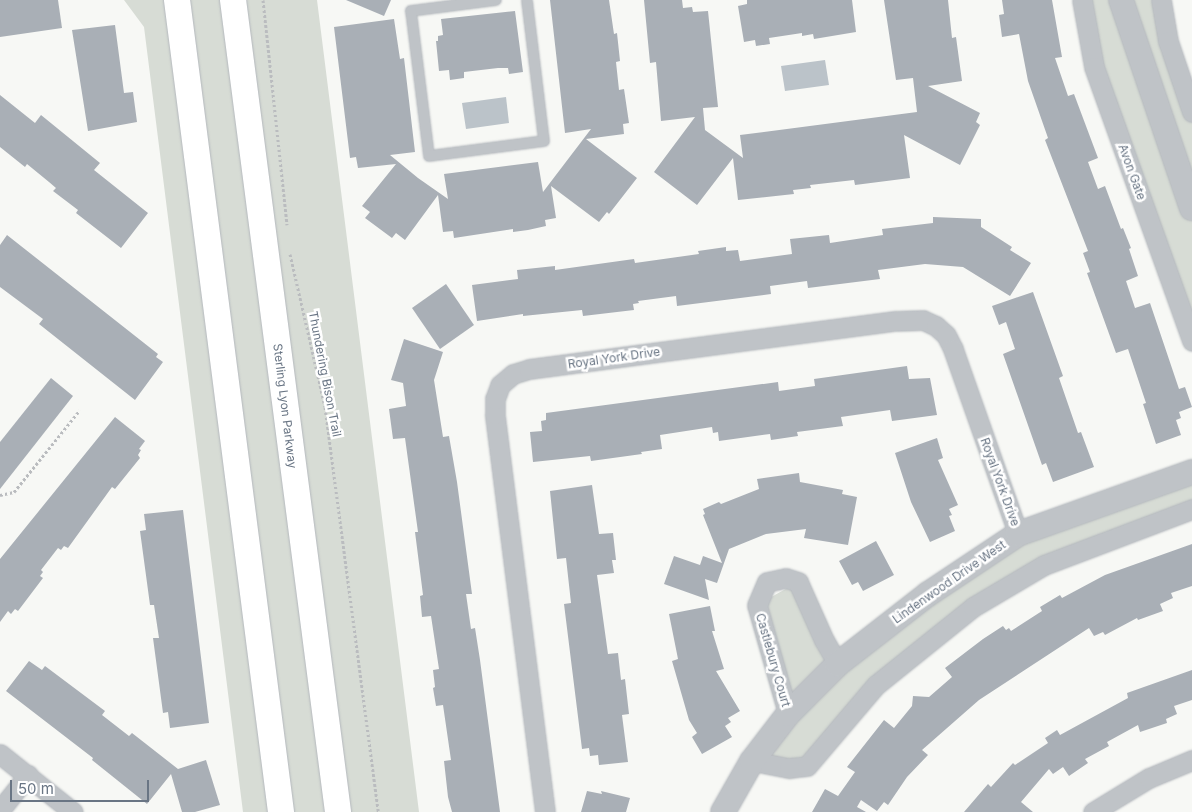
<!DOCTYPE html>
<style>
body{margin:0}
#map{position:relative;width:1192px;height:812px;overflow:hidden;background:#f7f8f5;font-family:Inter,sans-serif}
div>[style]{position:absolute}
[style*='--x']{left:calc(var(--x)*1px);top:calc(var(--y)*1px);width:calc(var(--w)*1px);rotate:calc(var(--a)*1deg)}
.green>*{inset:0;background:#d7dcd5}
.water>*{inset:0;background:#bbc3c9}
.building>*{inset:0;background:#a9afb6}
.path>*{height:3px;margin-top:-1.5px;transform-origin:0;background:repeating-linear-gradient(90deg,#babcbf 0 2.5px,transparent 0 5px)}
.roads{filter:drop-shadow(0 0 1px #b4b8bd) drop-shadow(0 0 1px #b4b8bd)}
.service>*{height:10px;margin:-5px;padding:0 5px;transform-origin:5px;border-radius:5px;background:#bfc3c7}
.minor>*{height:19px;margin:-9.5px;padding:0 9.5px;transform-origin:9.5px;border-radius:9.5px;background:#bfc3c7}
.tertiary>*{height:24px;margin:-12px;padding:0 12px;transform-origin:12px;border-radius:12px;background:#bfc3c7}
.secondary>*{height:26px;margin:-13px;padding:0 13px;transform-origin:13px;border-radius:13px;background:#fff}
span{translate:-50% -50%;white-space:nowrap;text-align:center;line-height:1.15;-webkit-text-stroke:5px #fff;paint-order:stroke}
.street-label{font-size:12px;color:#697584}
.scale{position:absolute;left:10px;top:780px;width:139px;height:22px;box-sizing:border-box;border:2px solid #697584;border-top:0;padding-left:6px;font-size:15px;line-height:18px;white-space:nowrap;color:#697584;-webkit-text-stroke:4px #fff;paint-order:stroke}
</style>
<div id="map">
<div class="green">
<div style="clip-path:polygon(124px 0,233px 0,237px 28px,247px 0,317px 0,419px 812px,243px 812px,144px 27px)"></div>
<div style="clip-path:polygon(1082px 0,1161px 0,1192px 112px,1192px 341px)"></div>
<div style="clip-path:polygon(1192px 472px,1192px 509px,1044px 565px,876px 685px,807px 766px,752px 761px,788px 714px,757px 605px,798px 582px,837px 663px,1018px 534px)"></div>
</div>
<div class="water">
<div style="clip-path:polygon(825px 60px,829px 85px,785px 91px,781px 66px)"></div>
<div style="clip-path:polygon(506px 97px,509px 123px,466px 129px,462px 103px)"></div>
</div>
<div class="building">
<div style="clip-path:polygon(0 0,58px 0,62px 28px,0 37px)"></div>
<div style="clip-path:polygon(346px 0,391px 0,384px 16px)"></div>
<div style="clip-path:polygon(550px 0,609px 0,614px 34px,617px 33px,620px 61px,616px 62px,619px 90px,624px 89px,629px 123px,623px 124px,624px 134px,586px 139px,637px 178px,609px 214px,607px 212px,599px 222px,551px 186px,556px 218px,545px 220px,546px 226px,528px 230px,513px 232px,513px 229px,454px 238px,453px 231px,443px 232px,438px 195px,405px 240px,396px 233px,392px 238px,365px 218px,370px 212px,362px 206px,396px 164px,358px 168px,356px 157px,350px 158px,334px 27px,394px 19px,400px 59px,404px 58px,415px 152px,390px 155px,418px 178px,448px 199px,444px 174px,538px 162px,543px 192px,591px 129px,565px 133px)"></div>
<div style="clip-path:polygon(644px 0,682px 0,683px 8px,692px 7px,693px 12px,708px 11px,718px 107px,703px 108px,705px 130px,743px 158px,740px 135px,917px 112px,913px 78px,896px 80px,884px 0,948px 0,952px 38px,956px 37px,962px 81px,928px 86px,980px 113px,976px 122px,980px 125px,960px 165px,904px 135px,910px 178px,855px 185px,854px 180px,810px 185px,811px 188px,793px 190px,794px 194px,738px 200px,733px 158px,697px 205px,654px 172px,695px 117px,661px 121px,656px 62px,650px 63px)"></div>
<div style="clip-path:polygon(747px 0,852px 0,856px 32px,814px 39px,813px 34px,802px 36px,802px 33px,769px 38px,770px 44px,756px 46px,755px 40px,744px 42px,738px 6px,747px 4px)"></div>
<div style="clip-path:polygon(1002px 0,1052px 0,1062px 57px,1055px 58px,1068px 96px,1074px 94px,1098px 158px,1088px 162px,1098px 189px,1105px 186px,1121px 229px,1123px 228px,1131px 248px,1129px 249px,1138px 276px,1126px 281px,1135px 308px,1150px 303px,1179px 389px,1185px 387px,1192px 407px,1179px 412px,1181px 418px,1176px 420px,1181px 435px,1156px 444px,1143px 404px,1146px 403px,1128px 349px,1116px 353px,1087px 273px,1090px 272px,1083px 253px,1088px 251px,1045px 140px,1048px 138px,1028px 81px,1019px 34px,1002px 37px,999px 15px,1004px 14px)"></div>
<div style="clip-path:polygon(515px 11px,523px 72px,509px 74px,508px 68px,498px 68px,464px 72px,464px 78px,450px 80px,449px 70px,439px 71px,436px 41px,438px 41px,438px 36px,443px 35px,441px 19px)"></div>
<div style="clip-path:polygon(115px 25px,124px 93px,133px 92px,137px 122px,88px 131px,72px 30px)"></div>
<div style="clip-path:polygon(0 95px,35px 123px,41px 115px,100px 163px,94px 170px,148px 213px,121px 248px,76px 213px,78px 210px,53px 191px,56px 188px,49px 182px,27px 164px,25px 167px,0 147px)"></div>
<div style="clip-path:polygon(933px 217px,981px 219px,981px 227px,1012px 247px,1010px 250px,1031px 263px,1010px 296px,963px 267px,925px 264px,878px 270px,880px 279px,808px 288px,807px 281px,770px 286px,771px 294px,677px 306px,676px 296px,638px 301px,639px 303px,633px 304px,634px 310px,583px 316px,582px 310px,523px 316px,523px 314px,477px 321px,472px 285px,518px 279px,517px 270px,555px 266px,555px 270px,634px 259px,635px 263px,699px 254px,698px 251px,726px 247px,726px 251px,738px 250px,740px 261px,792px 254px,790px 239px,829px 235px,830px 243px,883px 235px,882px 229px,933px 223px)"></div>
<div style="clip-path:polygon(7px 235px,158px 354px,156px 357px,163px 362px,135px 400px,39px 324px,43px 319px,0 287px,0 245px)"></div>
<div style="clip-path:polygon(446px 284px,474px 325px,440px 349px,412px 308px)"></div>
<div style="clip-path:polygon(1033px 292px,1063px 376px,1059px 378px,1078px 433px,1081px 432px,1094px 467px,1053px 482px,1046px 463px,1042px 465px,1003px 354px,1015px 349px,1006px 322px,999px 325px,992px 306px)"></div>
<div style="clip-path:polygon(404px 339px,443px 352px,434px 380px,443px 437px,449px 436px,457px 482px,472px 594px,466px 594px,471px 629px,475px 628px,480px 660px,500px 812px,452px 812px,448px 797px,444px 761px,451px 760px,443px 705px,436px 706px,433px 688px,435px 687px,433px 670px,439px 669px,431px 616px,422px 617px,420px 596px,423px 595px,415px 532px,418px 532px,405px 438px,393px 439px,389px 409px,406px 406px,403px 383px,391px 380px)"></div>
<div style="clip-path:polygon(907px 366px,909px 379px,930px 378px,937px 415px,892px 421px,890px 410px,841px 417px,843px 426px,797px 432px,798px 436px,771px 440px,770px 434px,719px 441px,718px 432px,713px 433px,712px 427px,660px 435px,662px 449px,641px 452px,642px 454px,591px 461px,590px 456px,533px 462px,530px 432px,542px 431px,541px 421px,546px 420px,546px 413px,778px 382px,779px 391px,815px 386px,814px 379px)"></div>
<div style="clip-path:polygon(51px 378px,73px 396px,0 489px,0 442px)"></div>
<div style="clip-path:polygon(115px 417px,145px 441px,139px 449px,141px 450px,138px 455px,140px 458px,115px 489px,112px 487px,68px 548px,64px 546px,61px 550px,58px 548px,41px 570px,43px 572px,40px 576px,43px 578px,18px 611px,15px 609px,11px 614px,8px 611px,0 622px,0 559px)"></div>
<div style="clip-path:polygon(937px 438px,943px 458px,938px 460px,958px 505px,949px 509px,952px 515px,949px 516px,955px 531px,930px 542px,911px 502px,895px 453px)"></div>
<div style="clip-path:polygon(799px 473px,800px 482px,843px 490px,842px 494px,857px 497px,848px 545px,804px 538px,806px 529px,766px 534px,729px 549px,717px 583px,705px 579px,709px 600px,664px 584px,674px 556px,700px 565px,703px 556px,722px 563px,703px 515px,705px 514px,703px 509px,719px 502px,721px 504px,759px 489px,757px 479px)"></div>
<div style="clip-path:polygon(592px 485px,599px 534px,613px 533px,616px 560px,612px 560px,614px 573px,597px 575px,608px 654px,618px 653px,621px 680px,625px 679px,629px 714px,622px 715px,628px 762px,599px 765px,598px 755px,590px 756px,589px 748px,582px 749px,564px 604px,571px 603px,566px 558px,557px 559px,550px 491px)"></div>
<div style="clip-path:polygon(183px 510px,209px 723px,170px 728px,168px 712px,163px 713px,153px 638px,159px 638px,154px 605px,150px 605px,140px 531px,146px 530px,144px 514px)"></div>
<div style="clip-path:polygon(876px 541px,894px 575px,863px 591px,858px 582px,852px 585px,839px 561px)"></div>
<div style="clip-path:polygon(1192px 544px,1192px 586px,1171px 593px,1173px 598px,1160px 604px,1163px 611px,1138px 620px,1137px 618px,1105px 635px,1103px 632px,1094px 636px,1089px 628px,979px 700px,922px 750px,928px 755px,907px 777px,888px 805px,884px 802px,877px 811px,861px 800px,857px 807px,866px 812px,812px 812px,825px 789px,838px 796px,855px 772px,847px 767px,884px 720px,894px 728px,912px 706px,913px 696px,929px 697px,952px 677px,945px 668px,983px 639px,1003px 626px,1006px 630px,1009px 628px,1011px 631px,1042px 611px,1040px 607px,1060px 595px,1062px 598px,1105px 575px)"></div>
<div style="clip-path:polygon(710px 606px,715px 631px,712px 631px,724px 669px,716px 671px,740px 711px,728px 718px,731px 722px,725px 726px,732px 737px,702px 754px,692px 737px,697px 733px,689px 720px,672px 661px,678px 659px,669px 614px)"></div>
<div style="clip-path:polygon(29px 661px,42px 670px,45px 666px,105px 711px,102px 715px,129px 736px,132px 733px,178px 769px,206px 760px,220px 805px,195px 812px,182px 812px,171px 774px,147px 804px,92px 760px,93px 758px,6px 691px)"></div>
<div style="clip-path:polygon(1192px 670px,1192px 700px,1174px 706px,1177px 714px,1166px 719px,1167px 723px,1140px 732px,1138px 725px,1107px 742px,1109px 746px,1085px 759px,1088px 763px,1069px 776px,1063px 767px,1053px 774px,1049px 769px,1021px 802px,1033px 812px,964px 812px,988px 784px,991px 787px,1013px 763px,1015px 765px,1048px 743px,1045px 738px,1057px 730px,1060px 735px,1128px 698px,1127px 693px)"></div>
<div style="clip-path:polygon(587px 791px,602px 794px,601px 791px,630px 798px,626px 812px,581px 812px)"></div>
</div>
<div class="path">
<div style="--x:263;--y:0;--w:226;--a:83.9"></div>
<div style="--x:290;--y:254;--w:157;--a:77.1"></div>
<div style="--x:325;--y:407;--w:408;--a:82.5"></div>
<div style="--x:0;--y:495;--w:14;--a:-12"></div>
<div style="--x:14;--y:492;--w:105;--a:-51.2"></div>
</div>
<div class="roads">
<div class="service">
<div style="--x:496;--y:0;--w:86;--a:172.6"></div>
<div style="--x:411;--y:11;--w:146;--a:82.9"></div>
<div style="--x:429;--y:156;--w:116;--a:-7.4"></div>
<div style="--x:544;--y:141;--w:142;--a:-96.9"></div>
</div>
<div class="minor">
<div style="--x:1082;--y:0;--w:68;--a:79.8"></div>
<div style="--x:1094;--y:67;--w:291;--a:70.3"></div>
<div style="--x:1161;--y:0;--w:42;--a:80.3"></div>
<div style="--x:1168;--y:41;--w:75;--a:71.3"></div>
<div style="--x:788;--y:714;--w:113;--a:-105.9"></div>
<div style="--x:757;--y:605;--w:25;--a:-67"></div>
<div style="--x:767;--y:582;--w:19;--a:-12"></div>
<div style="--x:786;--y:578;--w:13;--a:18"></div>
<div style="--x:798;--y:582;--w:64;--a:65.9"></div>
<div style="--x:824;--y:640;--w:28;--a:60"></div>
<div style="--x:0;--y:754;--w:93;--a:38.5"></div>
<div style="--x:752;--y:761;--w:38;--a:11"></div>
<div style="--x:789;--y:768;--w:18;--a:-6"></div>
<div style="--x:807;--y:766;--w:106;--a:-49.6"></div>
<div style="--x:876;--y:685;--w:124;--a:-38.8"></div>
<div style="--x:973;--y:607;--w:82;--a:-30.6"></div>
<div style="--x:1044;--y:565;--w:158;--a:-20.7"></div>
<div style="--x:0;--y:810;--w:45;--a:-51.3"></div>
<div style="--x:545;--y:812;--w:401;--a:-97.2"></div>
<div style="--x:495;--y:414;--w:15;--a:-90"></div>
<div style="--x:495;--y:399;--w:15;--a:-70"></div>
<div style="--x:500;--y:385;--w:17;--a:-40"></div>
<div style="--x:513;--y:374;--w:17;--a:-17"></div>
<div style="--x:529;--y:369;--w:369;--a:-7.5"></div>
<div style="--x:895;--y:321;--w:28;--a:-2"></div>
<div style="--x:923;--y:320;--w:14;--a:25"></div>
<div style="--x:936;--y:326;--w:13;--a:42"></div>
<div style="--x:946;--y:335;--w:16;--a:63"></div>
<div style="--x:953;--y:349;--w:196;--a:70.6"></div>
<div style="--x:1093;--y:812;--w:66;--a:-31.3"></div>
<div style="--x:1149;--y:778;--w:47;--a:-22.7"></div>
</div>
<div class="tertiary">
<div style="--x:1121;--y:0;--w:220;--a:71.2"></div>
<div style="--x:723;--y:812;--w:59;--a:-60.4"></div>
<div style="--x:752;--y:761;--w:59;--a:-52.5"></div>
<div style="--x:788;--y:714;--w:71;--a:-45"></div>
<div style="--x:838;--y:664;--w:114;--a:-37.9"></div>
<div style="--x:928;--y:594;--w:108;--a:-33.7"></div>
<div style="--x:1018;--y:534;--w:185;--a:-19.6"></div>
</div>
<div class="secondary">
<div style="--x:177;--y:0;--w:819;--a:82.7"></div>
<div style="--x:233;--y:0;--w:819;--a:82.63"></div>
</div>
</div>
<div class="street-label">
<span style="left:1132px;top:172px;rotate:70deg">Avon Gate</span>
<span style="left:614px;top:358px;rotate:-8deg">Royal York Drive</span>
<span style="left:325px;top:374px;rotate:79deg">Thundering Bison Trail</span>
<span style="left:285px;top:406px;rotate:83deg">Sterling Lyon Parkway</span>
<span style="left:1000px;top:482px;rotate:70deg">Royal York Drive</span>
<span style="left:949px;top:582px;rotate:-35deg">Lindenwood Drive West</span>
<span style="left:773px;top:660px;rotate:74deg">Castlebury Court</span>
</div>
<div class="scale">50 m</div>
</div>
